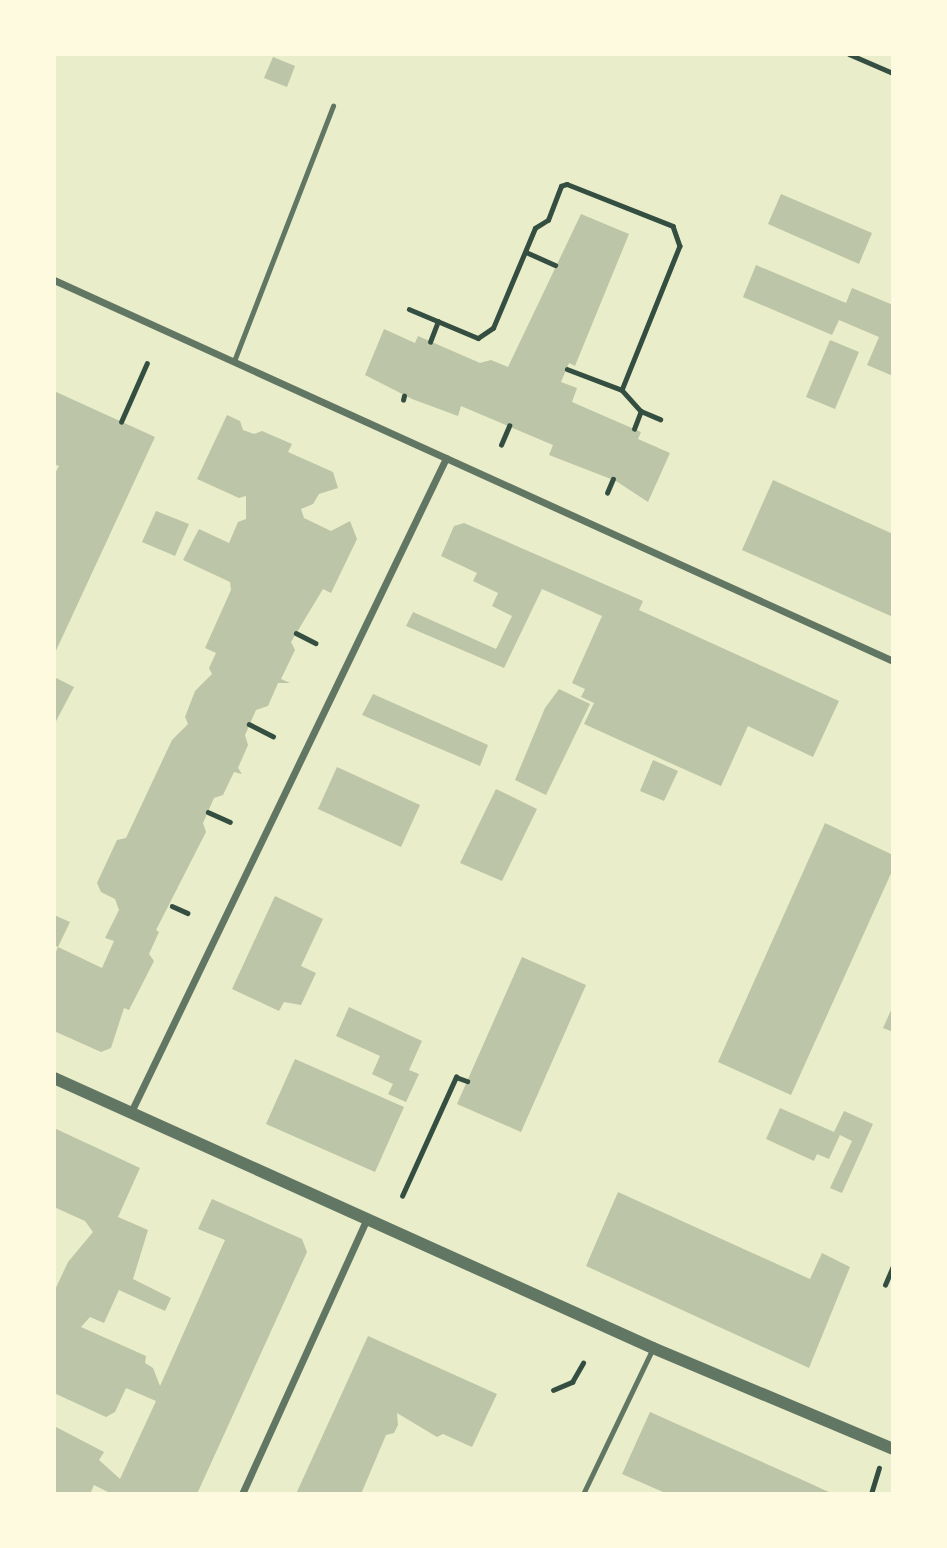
<!DOCTYPE html>
<style>
body{margin:0}
#map{position:relative;width:947px;height:1548px;overflow:hidden;background:#e9edc9;font-family:"Fira Sans",sans-serif}
div>[style]{position:absolute}
[style*='--x']{left:calc(var(--x)*1px);top:calc(var(--y)*1px);width:calc(var(--w)*1px);rotate:calc(var(--a)*1deg)}
.building>*{inset:0;background:#bcc5a7}
.path>*{height:4.5px;margin:-2.25px;padding:0 2.25px;transform-origin:2.25px;border-radius:2.25px;background:#344e41}
.service>*{height:5px;margin:-2.5px;padding:0 2.5px;transform-origin:2.5px;border-radius:2.5px;background:#617663}
.minor>*{height:7px;margin:-3.5px;padding:0 3.5px;transform-origin:3.5px;border-radius:3.5px;background:#617663}
.tertiary>*{height:12px;margin:-6px;padding:0 6px;transform-origin:6px;border-radius:6px;background:#617663}
span{translate:-50% -50%;white-space:nowrap;text-align:center;line-height:1.15;-webkit-text-stroke:6px #fefae0;paint-order:stroke}
.frame{position:absolute;inset:0;border:56px solid #fefae0;pointer-events:none}
</style>
<div id="map">
<div class="building">
<div style="clip-path:polygon(273px 57px,295px 66px,287px 87px,264px 78px)"></div>
<div style="clip-path:polygon(781px 194px,872px 233px,859px 264px,768px 224px)"></div>
<div style="clip-path:polygon(581px 214px,629px 234px,575px 366px,569px 363px,561px 382px,577px 388px,572px 402px,641px 432px,638px 439px,670px 453px,648px 502px,616px 481px,549px 455px,553px 445px,461px 406px,458px 416px,412px 399px,365px 375px,384px 329px,415px 343px,418px 336px,480px 363px,491px 360px,508px 367px)"></div>
<div style="clip-path:polygon(756px 265px,846px 303px,852px 288px,893px 305px,893px 376px,867px 365px,879px 337px,839px 320px,832px 335px,743px 297px)"></div>
<div style="clip-path:polygon(830px 340px,859px 352px,835px 409px,806px 397px)"></div>
<div style="clip-path:polygon(54px 391px,155px 437px,54px 655px,54px 475px,59px 466px,54px 464px)"></div>
<div style="clip-path:polygon(227px 415px,240px 421px,243px 430px,254px 434px,262px 431px,292px 444px,288px 452px,333px 472px,338px 488px,319px 494px,313px 504px,301px 509px,304px 518px,331px 531px,350px 521px,357px 539px,331px 593px,323px 589px,291px 642px,295px 650px,281px 679px,290px 683px,278px 683px,268px 706px,256px 710px,245px 735px,248px 745px,238px 768px,242px 774px,234px 772px,223px 795px,214px 798px,203px 823px,206px 832px,156px 930px,159px 932px,149px 954px,154px 961px,129px 1010px,124px 1008px,111px 1048px,101px 1052px,54px 1031px,54px 956px,58px 947px,102px 968px,114px 941px,105px 938px,119px 910px,115px 899px,101px 892px,97px 883px,117px 840px,126px 838px,172px 740px,188px 724px,185px 717px,195px 691px,212px 674px,209px 668px,216px 653px,205px 648px,231px 590px,230px 582px,183px 560px,199px 529px,229px 543px,238px 522px,246px 519px,246px 496px,239px 498px,197px 479px)"></div>
<div style="clip-path:polygon(773px 480px,893px 534px,893px 617px,742px 550px)"></div>
<div style="clip-path:polygon(156px 511px,189px 524px,175px 556px,142px 542px)"></div>
<div style="clip-path:polygon(464px 523px,643px 601px,639px 610px,839px 701px,813px 757px,748px 726px,721px 786px,584px 724px,594px 703px,581px 697px,585px 689px,572px 683px,602px 616px,542px 589px,504px 668px,406px 626px,413px 612px,496px 649px,512px 616px,492px 606px,498px 593px,473px 581px,477px 573px,441px 556px,454px 526px)"></div>
<div style="clip-path:polygon(54px 677px,74px 687px,54px 725px)"></div>
<div style="clip-path:polygon(559px 689px,590px 704px,546px 795px,515px 780px,545px 708px)"></div>
<div style="clip-path:polygon(373px 694px,488px 745px,480px 766px,362px 715px)"></div>
<div style="clip-path:polygon(653px 760px,678px 771px,664px 801px,640px 791px)"></div>
<div style="clip-path:polygon(337px 767px,420px 805px,401px 847px,318px 809px)"></div>
<div style="clip-path:polygon(496px 789px,537px 809px,502px 881px,460px 863px)"></div>
<div style="clip-path:polygon(825px 823px,893px 855px,893px 869px,791px 1095px,718px 1062px)"></div>
<div style="clip-path:polygon(275px 896px,323px 919px,301px 966px,316px 973px,301px 1005px,284px 1002px,279px 1011px,232px 989px)"></div>
<div style="clip-path:polygon(54px 915px,70px 922px,58px 947px,54px 945px)"></div>
<div style="clip-path:polygon(522px 957px,586px 985px,521px 1132px,457px 1104px)"></div>
<div style="clip-path:polygon(893px 1006px,893px 1032px,883px 1028px)"></div>
<div style="clip-path:polygon(349px 1007px,422px 1041px,409px 1070px,419px 1074px,406px 1102px,388px 1094px,393px 1084px,372px 1074px,380px 1056px,336px 1036px)"></div>
<div style="clip-path:polygon(295px 1059px,404px 1107px,375px 1172px,266px 1124px)"></div>
<div style="clip-path:polygon(780px 1108px,834px 1132px,844px 1111px,873px 1124px,842px 1193px,830px 1188px,852px 1141px,840px 1135px,829px 1159px,817px 1154px,814px 1161px,766px 1139px)"></div>
<div style="clip-path:polygon(54px 1128px,140px 1168px,118px 1217px,148px 1230px,133px 1279px,171px 1298px,165px 1311px,119px 1290px,104px 1323px,90px 1317px,81px 1327px,146px 1356px,145px 1363px,153px 1368px,160px 1386px,225px 1240px,198px 1229px,212px 1199px,302px 1239px,307px 1252px,197px 1494px,112px 1494px,94px 1485px,90px 1494px,54px 1494px,54px 1426px,104px 1452px,99px 1460px,120px 1479px,156px 1401px,126px 1388px,115px 1412px,106px 1417px,54px 1393px,54px 1292px,68px 1262px,93px 1232px,85px 1221px,54px 1207px)"></div>
<div style="clip-path:polygon(618px 1192px,810px 1279px,822px 1253px,850px 1267px,809px 1368px,586px 1266px)"></div>
<div style="clip-path:polygon(368px 1336px,497px 1394px,472px 1447px,443px 1434px,437px 1437px,397px 1413px,398px 1425px,394px 1433px,386px 1435px,361px 1494px,296px 1494px)"></div>
<div style="clip-path:polygon(650px 1412px,807px 1482px,833px 1494px,663px 1492px,622px 1474px)"></div>
</div>
<div class="path">
<div style="--x:849;--y:54;--w:48;--a:23.4"></div>
<div style="--x:526;--y:252;--w:32;--a:24"></div>
<div style="--x:409;--y:309;--w:75;--a:22.8"></div>
<div style="--x:478;--y:338;--w:18;--a:-34"></div>
<div style="--x:493;--y:328;--w:108;--a:-67.2"></div>
<div style="--x:535;--y:228;--w:15;--a:-32"></div>
<div style="--x:548;--y:220;--w:36;--a:-69"></div>
<div style="--x:561;--y:186;--w:6;--a:-18"></div>
<div style="--x:567;--y:184;--w:114;--a:21.6"></div>
<div style="--x:673;--y:226;--w:21;--a:71"></div>
<div style="--x:680;--y:246;--w:155;--a:111.9"></div>
<div style="--x:622;--y:390;--w:28;--a:48"></div>
<div style="--x:641;--y:411;--w:21;--a:23"></div>
<div style="--x:430;--y:342;--w:22;--a:-69"></div>
<div style="--x:567;--y:369;--w:59;--a:20.9"></div>
<div style="--x:403;--y:400;--w:4;--a:-76"></div>
<div style="--x:121;--y:422;--w:64;--a:-66.2"></div>
<div style="--x:634;--y:429;--w:19;--a:-69"></div>
<div style="--x:501;--y:445;--w:21;--a:-67"></div>
<div style="--x:607;--y:493;--w:15;--a:-67"></div>
<div style="--x:296;--y:633;--w:22;--a:27"></div>
<div style="--x:249;--y:724;--w:27;--a:27"></div>
<div style="--x:208;--y:812;--w:24;--a:24"></div>
<div style="--x:172;--y:906;--w:17;--a:24"></div>
<div style="--x:402;--y:1196;--w:131;--a:-65.6"></div>
<div style="--x:456;--y:1077;--w:12;--a:20"></div>
<div style="--x:885;--y:1285;--w:21;--a:-67"></div>
<div style="--x:553;--y:1390;--w:21;--a:-23"></div>
<div style="--x:572;--y:1382;--w:22;--a:-60"></div>
<div style="--x:871;--y:1494;--w:27;--a:-73"></div>
</div>
<div class="service">
<div style="--x:234;--y:361;--w:274;--a:-68.8"></div>
<div style="--x:583;--y:1494;--w:162;--a:-64.4"></div>
</div>
<div class="minor">
<div style="--x:54;--y:280;--w:921;--a:24.42"></div>
<div style="--x:131;--y:1112;--w:726;--a:-64.28"></div>
<div style="--x:242;--y:1494;--w:303;--a:-65.6"></div>
</div>
<div class="tertiary">
<div style="--x:54;--y:1078;--w:657;--a:24.26"></div>
<div style="--x:653;--y:1348;--w:260;--a:22.8"></div>
</div>
<div class="frame"></div>
</div>
